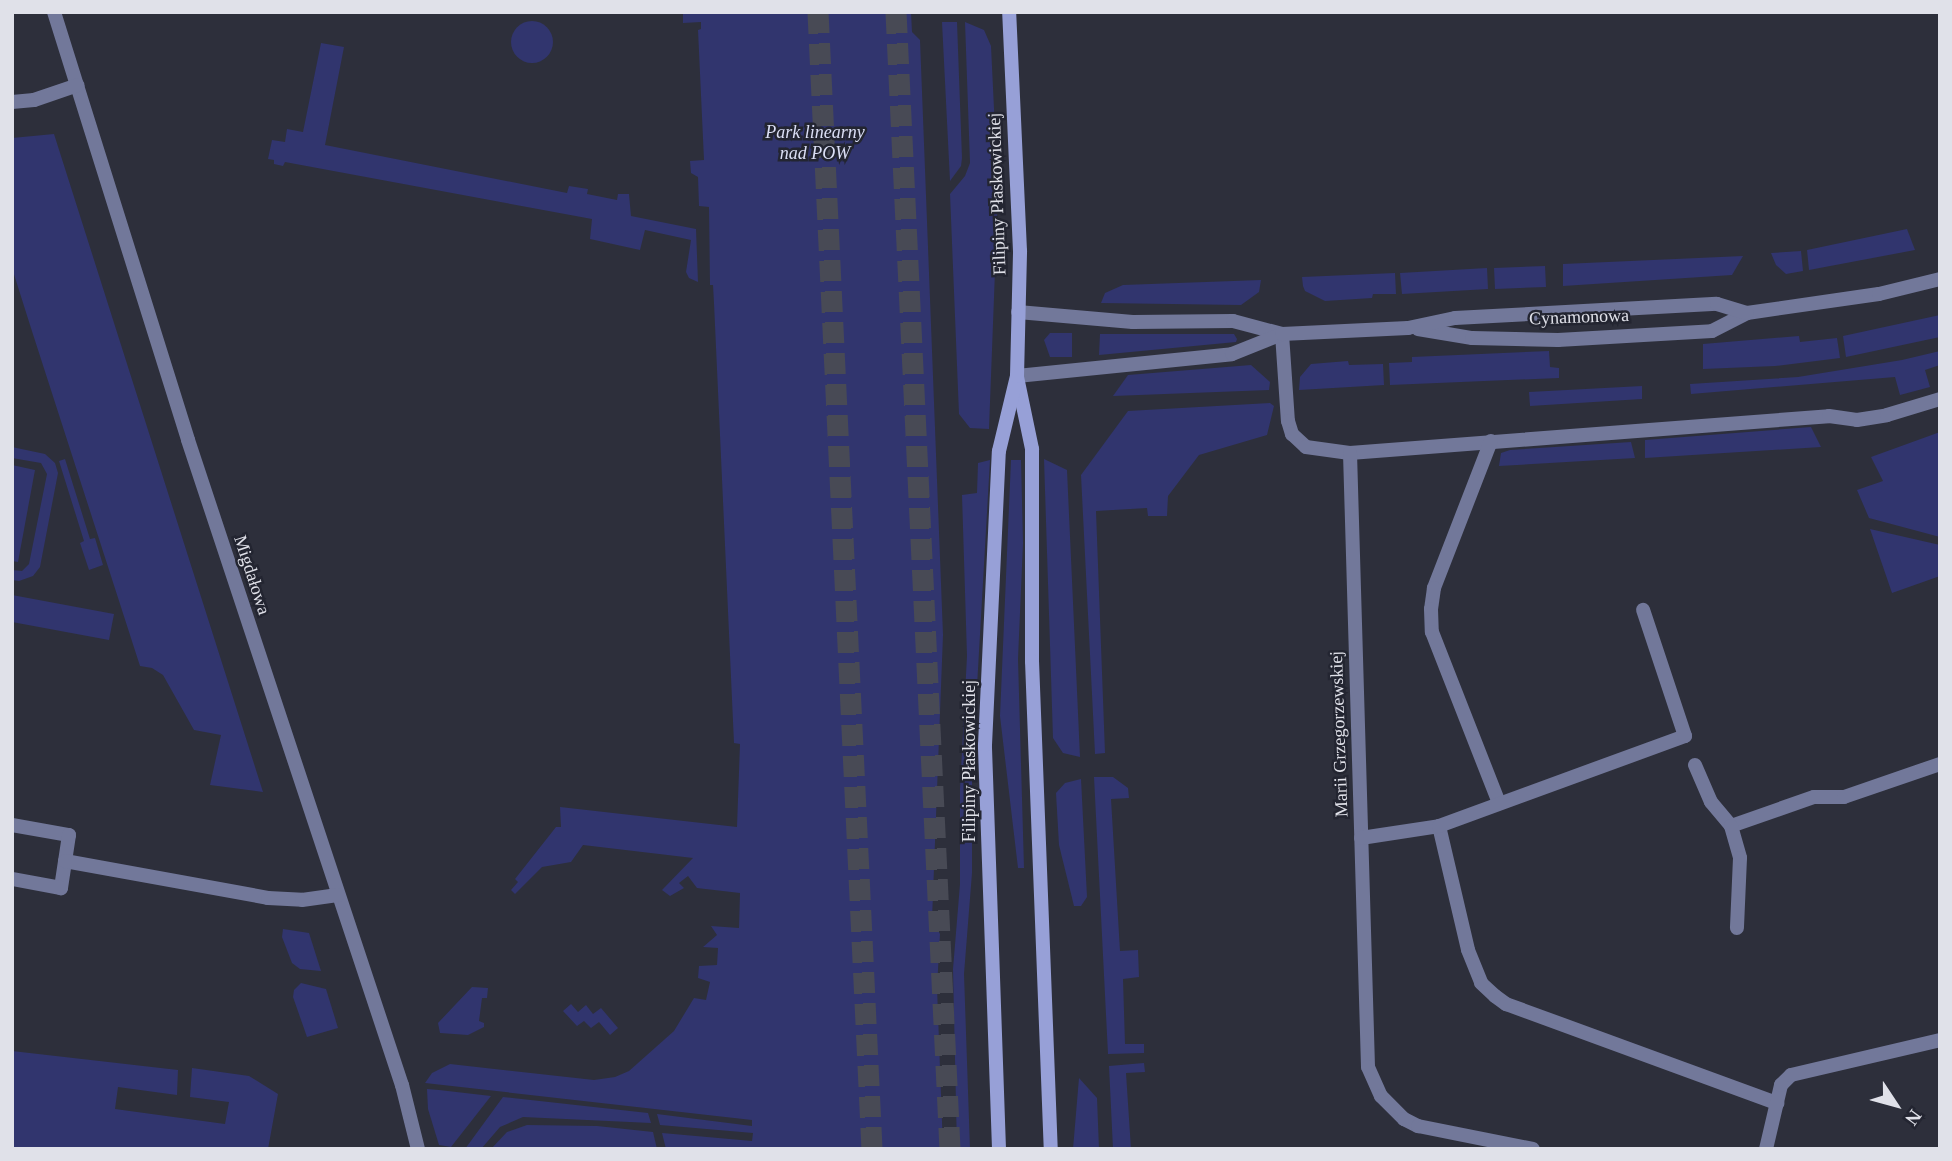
<!DOCTYPE html>
<meta charset="utf-8">
<style>
body{margin:0}
#map{position:relative;width:1952px;height:1161px;overflow:hidden;background:#2d2f3b;font-family:"Times New Roman",serif}
div>[style]{position:absolute}
[style*='--x']{left:calc(var(--x)*1px);top:calc(var(--y)*1px);width:calc(var(--w)*1px);rotate:calc(var(--a)*1deg)}
.green>*{inset:0;background:#31356e}
.round{border-radius:50%}
.highway-tunnel>*{height:21px;margin-top:-10.5px;transform-origin:0;background:repeating-linear-gradient(90deg,#484a55 0 21px,transparent 0 31px)}
.street>*{height:14px;margin:-7px;padding:0 7px;transform-origin:7px;border-radius:7px;background:#72789a}
.secondary>*{height:14px;margin:-7px;padding:0 7px;transform-origin:7px;border-radius:7px;background:#97a0d7}
span{translate:-50% -50%;white-space:nowrap;text-align:center;line-height:1.15;-webkit-text-stroke:5px #232531;paint-order:stroke}
.park-label{font-size:18px;color:#dbdff5;font-style:italic}
.street-label{font-size:18px;color:#e0e1e9}
.frame{position:absolute;inset:0;border:14px solid #e0e1e9;pointer-events:none}
.north{position:absolute;left:1861px;top:1070px;width:70px;height:70px;-webkit-text-stroke:5px #232531;paint-order:stroke;rotate:126deg;font-size:19px;font-weight:700;line-height:28px;text-align:center;color:#e0e1e9}
.north::after{content:'';display:block;margin:auto;width:24px;height:32px;background:#e0e1e9;clip-path:polygon(50% 0,100% 100%,50% 72%,0 100%)}
</style>
<div id="map">
<div class="green">
<div style="clip-path:polygon(683px 12px,911px 12px,912px 32px,920px 40px,943px 635px,932px 920px,940px 934px,937px 987px,943px 1149px,666px 1149px,662px 1133px,752px 1141px,753px 1133px,660px 1125px,657px 1114px,752px 1126px,752px 1120px,425px 1083px,432px 1073px,450px 1064px,594px 1080px,615px 1077px,629px 1071px,674px 1031px,694px 998px,706px 1000px,710px 982px,698px 978px,699px 966px,717px 965px,718px 948px,703px 947px,717px 935px,711px 926px,739px 928px,740px 893px,697px 888px,688px 876px,679px 883px,684px 888px,670px 896px,662px 890px,693px 858px,583px 845px,571px 862px,542px 867px,515px 894px,511px 890px,518px 882px,515px 879px,556px 827px,561px 827px,560px 807px,737px 827px,740px 744px,734px 743px,714px 303px,713px 285px,710px 285px,709px 207px,699px 206px,698px 177px,691px 173px,690px 161px,704px 160px,698px 30px,701px 29px,701px 22px,683px 23px)"></div>
<div class="round" style="left:511px;top:21px;width:42px;height:42px"></div>
<div style="clip-path:polygon(942px 22px,957px 22px,962px 158px,961px 166px,950px 181px)"></div>
<div style="clip-path:polygon(965px 22px,984px 30px,991px 46px,998px 192px,989px 429px,970px 428px,959px 414px,950px 194px,965px 176px,970px 163px)"></div>
<div style="clip-path:polygon(321px 43px,344px 47px,325px 145px,567px 193px,569px 186px,588px 189px,587px 194px,617px 200px,618px 194px,629px 194px,631px 216px,696px 229px,698px 282px,689px 278px,686px 272px,691px 240px,645px 230px,640px 250px,590px 239px,592px 219px,285px 162px,283px 166px,274px 164px,274px 160px,268px 159px,272px 140px,285px 142px,287px 129px,303px 132px)"></div>
<div style="clip-path:polygon(54px 134px,263px 792px,210px 785px,221px 735px,194px 730px,163px 675px,152px 668px,140px 666px,30px 325px,12px 268px,12px 138px)"></div>
<div style="clip-path:polygon(1907px 229px,1915px 250px,1809px 270px,1807px 250px)"></div>
<div style="clip-path:polygon(1801px 251px,1803px 271px,1786px 274px,1776px 265px,1771px 253px)"></div>
<div style="clip-path:polygon(1743px 256px,1732px 275px,1563px 286px,1563px 264px)"></div>
<div style="clip-path:polygon(1545px 266px,1546px 287px,1495px 289px,1494px 268px)"></div>
<div style="clip-path:polygon(1487px 268px,1488px 289px,1402px 294px,1400px 273px)"></div>
<div style="clip-path:polygon(1395px 273px,1396px 294px,1373px 294px,1372px 298px,1325px 301px,1305px 291px,1303px 286px,1302px 277px)"></div>
<div style="clip-path:polygon(1261px 280px,1259px 292px,1241px 305px,1101px 303px,1105px 293px,1123px 285px)"></div>
<div style="clip-path:polygon(1940px 315px,1940px 337px,1846px 357px,1843px 336px)"></div>
<div style="clip-path:polygon(1050px 333px,1072px 333px,1072px 357px,1050px 357px,1044px 340px)"></div>
<div style="clip-path:polygon(1100px 334px,1234px 334px,1237px 339px,1236px 342px,1099px 355px)"></div>
<div style="clip-path:polygon(1799px 336px,1800px 342px,1837px 338px,1840px 358px,1775px 366px,1703px 369px,1703px 344px)"></div>
<div style="clip-path:polygon(1549px 351px,1550px 367px,1559px 368px,1559px 378px,1390px 385px,1389px 363px,1412px 362px,1412px 357px)"></div>
<div style="clip-path:polygon(1940px 351px,1940px 365px,1925px 370px,1930px 387px,1900px 395px,1895px 377px,1691px 394px,1690px 384px,1798px 377px,1902px 360px)"></div>
<div style="clip-path:polygon(1348px 361px,1349px 365px,1383px 364px,1384px 385px,1299px 390px,1300px 377px,1311px 364px)"></div>
<div style="clip-path:polygon(1251px 365px,1270px 382px,1269px 390px,1113px 396px,1128px 375px)"></div>
<div style="clip-path:polygon(1642px 386px,1642px 399px,1530px 406px,1529px 392px)"></div>
<div style="clip-path:polygon(1270px 403px,1274px 406px,1267px 435px,1199px 455px,1168px 496px,1167px 516px,1148px 516px,1147px 508px,1096px 511px,1105px 753px,1095px 754px,1081px 475px,1128px 411px)"></div>
<div style="clip-path:polygon(1811px 427px,1821px 447px,1645px 458px,1645px 440px)"></div>
<div style="clip-path:polygon(1940px 432px,1940px 537px,1869px 518px,1857px 490px,1883px 481px,1871px 457px)"></div>
<div style="clip-path:polygon(1631px 442px,1635px 458px,1499px 466px,1501px 453px,1510px 450px)"></div>
<div style="clip-path:polygon(12px 447px,45px 454px,55px 463px,58px 473px,40px 567px,33px 576px,19px 581px,12px 580px,12px 570px,22px 571px,29px 564px,47px 474px,41px 463px,12px 458px)"></div>
<div style="clip-path:polygon(65px 459px,90px 539px,95px 538px,103px 565px,89px 570px,80px 543px,84px 541px,59px 461px)"></div>
<div style="clip-path:polygon(1044px 459px,1067px 470px,1080px 757px,1063px 753px,1053px 738px)"></div>
<div style="clip-path:polygon(990px 460px,972px 774px,972px 873px,964px 974px,970px 1149px,957px 1149px,953px 969px,960px 884px,960px 789px,967px 656px,962px 495px,977px 493px,978px 463px)"></div>
<div style="clip-path:polygon(1011px 460px,1021px 460px,1023px 543px,1018px 659px,1024px 868px,1018px 868px,1000px 716px)"></div>
<div style="clip-path:polygon(12px 465px,35px 470px,18px 562px,12px 561px)"></div>
<div style="clip-path:polygon(1870px 529px,1940px 545px,1940px 576px,1892px 593px)"></div>
<div style="clip-path:polygon(12px 595px,114px 614px,109px 640px,12px 622px)"></div>
<div style="clip-path:polygon(1094px 777px,1113px 777px,1128px 788px,1129px 798px,1111px 799px,1120px 951px,1138px 950px,1139px 977px,1123px 979px,1125px 1044px,1144px 1044px,1144px 1053px,1108px 1054px)"></div>
<div style="clip-path:polygon(1081px 779px,1087px 897px,1081px 906px,1074px 906px,1059px 845px,1056px 793px,1065px 783px)"></div>
<div style="clip-path:polygon(283px 929px,309px 933px,321px 971px,300px 969px,292px 963px,282px 937px)"></div>
<div style="clip-path:polygon(301px 983px,326px 989px,338px 1028px,307px 1037px,293px 997px,294px 990px)"></div>
<div style="clip-path:polygon(472px 987px,488px 988px,487px 998px,482px 998px,479px 1021px,484px 1023px,484px 1027px,468px 1035px,440px 1033px,438px 1023px)"></div>
<div style="clip-path:polygon(571px 1004px,578px 1012px,586px 1005px,593px 1014px,601px 1008px,618px 1028px,610px 1035px,599px 1022px,591px 1028px,584px 1021px,577px 1026px,563px 1011px)"></div>
<div style="clip-path:polygon(12px 1051px,178px 1070px,177px 1095px,118px 1087px,115px 1109px,225px 1124px,229px 1102px,190px 1097px,192px 1068px,249px 1076px,278px 1094px,268px 1149px,12px 1149px)"></div>
<div style="clip-path:polygon(1144px 1063px,1145px 1072px,1126px 1073px,1131px 1149px,1113px 1149px,1109px 1066px)"></div>
<div style="clip-path:polygon(1079px 1078px,1097px 1098px,1099px 1149px,1073px 1149px)"></div>
<div style="clip-path:polygon(427px 1089px,439px 1090px,491px 1096px,451px 1147px,439px 1145px,428px 1109px)"></div>
<div style="clip-path:polygon(503px 1097px,648px 1113px,651px 1123px,523px 1117px,500px 1127px,481px 1149px,465px 1149px)"></div>
<div style="clip-path:polygon(527px 1125px,597px 1126px,653px 1132px,657px 1149px,491px 1149px,507px 1132px)"></div>
</div>
<div class="highway-tunnel">
<div style="--x:818;--y:12;--w:1138;--a:87.28"></div>
<div style="--x:896;--y:12;--w:1138;--a:87.28"></div>
</div>
<div class="street">
<div style="--x:54;--y:12;--w:448;--a:72.6"></div>
<div style="--x:188;--y:440;--w:680;--a:71.65"></div>
<div style="--x:402;--y:1085;--w:66;--a:76"></div>
<div style="--x:12;--y:102;--w:22;--a:-5"></div>
<div style="--x:34;--y:100;--w:46;--a:-18.8"></div>
<div style="--x:1018;--y:312;--w:115;--a:5"></div>
<div style="--x:1133;--y:322;--w:100;--a:-0.6"></div>
<div style="--x:1233;--y:321;--w:51;--a:14.9"></div>
<div style="--x:1418;--y:329;--w:55;--a:9.5"></div>
<div style="--x:1472;--y:338;--w:86;--a:1.3"></div>
<div style="--x:1558;--y:340;--w:154;--a:-3.3"></div>
<div style="--x:1712;--y:331;--w:39;--a:-27"></div>
<div style="--x:1747;--y:313;--w:133;--a:-8.2"></div>
<div style="--x:1879;--y:294;--w:63;--a:-13.8"></div>
<div style="--x:1282;--y:334;--w:87;--a:86.1"></div>
<div style="--x:1288;--y:421;--w:14;--a:73"></div>
<div style="--x:1292;--y:434;--w:19;--a:43"></div>
<div style="--x:1306;--y:447;--w:44;--a:7.8"></div>
<div style="--x:1350;--y:453;--w:480;--a:-4.4"></div>
<div style="--x:1829;--y:416;--w:28;--a:8"></div>
<div style="--x:1857;--y:420;--w:30;--a:-9"></div>
<div style="--x:1887;--y:415;--w:55;--a:-16.8"></div>
<div style="--x:1017;--y:376;--w:216;--a:-5.8"></div>
<div style="--x:1232;--y:354;--w:54;--a:-21.8"></div>
<div style="--x:1282;--y:334;--w:126;--a:-2.7"></div>
<div style="--x:1408;--y:328;--w:48;--a:-12"></div>
<div style="--x:1455;--y:318;--w:262;--a:-3.1"></div>
<div style="--x:1717;--y:304;--w:31;--a:17"></div>
<div style="--x:1491;--y:441;--w:158;--a:111.2"></div>
<div style="--x:1434;--y:588;--w:21;--a:98"></div>
<div style="--x:1431;--y:609;--w:23;--a:88"></div>
<div style="--x:1432;--y:632;--w:184;--a:68.6"></div>
<div style="--x:1350;--y:453;--w:614;--a:88.32"></div>
<div style="--x:1368;--y:1067;--w:32;--a:66"></div>
<div style="--x:1381;--y:1096;--w:33;--a:45"></div>
<div style="--x:1404;--y:1119;--w:16;--a:27"></div>
<div style="--x:1418;--y:1126;--w:117;--a:11.3"></div>
<div style="--x:1695;--y:765;--w:40;--a:66.6"></div>
<div style="--x:1711;--y:802;--w:31;--a:50"></div>
<div style="--x:1731;--y:826;--w:88;--a:-19.3"></div>
<div style="--x:1814;--y:797;--w:30;--a:0"></div>
<div style="--x:1844;--y:797;--w:102;--a:-19"></div>
<div style="--x:12;--y:825;--w:58;--a:10"></div>
<div style="--x:69;--y:835;--w:54;--a:98.6"></div>
<div style="--x:61;--y:888;--w:50;--a:-169.6"></div>
<div style="--x:1439;--y:826;--w:127;--a:76.8"></div>
<div style="--x:1468;--y:950;--w:35;--a:68"></div>
<div style="--x:1481;--y:983;--w:19;--a:43"></div>
<div style="--x:1495;--y:996;--w:14;--a:36"></div>
<div style="--x:1506;--y:1004;--w:289;--a:20.1"></div>
<div style="--x:1731;--y:826;--w:33;--a:74"></div>
<div style="--x:1740;--y:858;--w:70;--a:92.5"></div>
<div style="--x:1361;--y:838;--w:79;--a:-8.7"></div>
<div style="--x:1439;--y:826;--w:262;--a:-20.1"></div>
<div style="--x:1685;--y:736;--w:133;--a:-108.4"></div>
<div style="--x:65;--y:861;--w:206;--a:10.3"></div>
<div style="--x:268;--y:898;--w:34;--a:3"></div>
<div style="--x:302;--y:900;--w:36;--a:-8"></div>
<div style="--x:1766;--y:1149;--w:66;--a:-76.8"></div>
<div style="--x:1781;--y:1085;--w:14;--a:-45"></div>
<div style="--x:1791;--y:1075;--w:153;--a:-13.2"></div>
</div>
<div class="secondary">
<div style="--x:1017;--y:377;--w:74;--a:78.2"></div>
<div style="--x:1032;--y:449;--w:212;--a:90"></div>
<div style="--x:1032;--y:661;--w:488;--a:87.8"></div>
<div style="--x:999;--y:1149;--w:404;--a:-92"></div>
<div style="--x:985;--y:745;--w:294;--a:-87.3"></div>
<div style="--x:999;--y:451;--w:77;--a:-76.5"></div>
<div style="--x:1017;--y:376;--w:125;--a:-88.6"></div>
<div style="--x:1020;--y:251;--w:239;--a:-92.6"></div>
</div>
<div class="park-label">
<span style="left:815px;top:143px">Park linearny<br>nad POW</span>
</div>
<div class="street-label">
<span style="left:997px;top:194px;rotate:-92deg">Filipiny Płaskowickiej</span>
<span style="left:1579px;top:317px;rotate:-2deg">Cynamonowa</span>
<span style="left:252px;top:575px;rotate:72deg">Migdałowa</span>
<span style="left:1339px;top:734px;rotate:-92deg">Marii Grzegorzewskiej</span>
<span style="left:969px;top:761px;rotate:-90deg">Filipiny Płaskowickiej</span>
</div>
<div class="frame"></div>
<div class="north">N</div>
</div>
